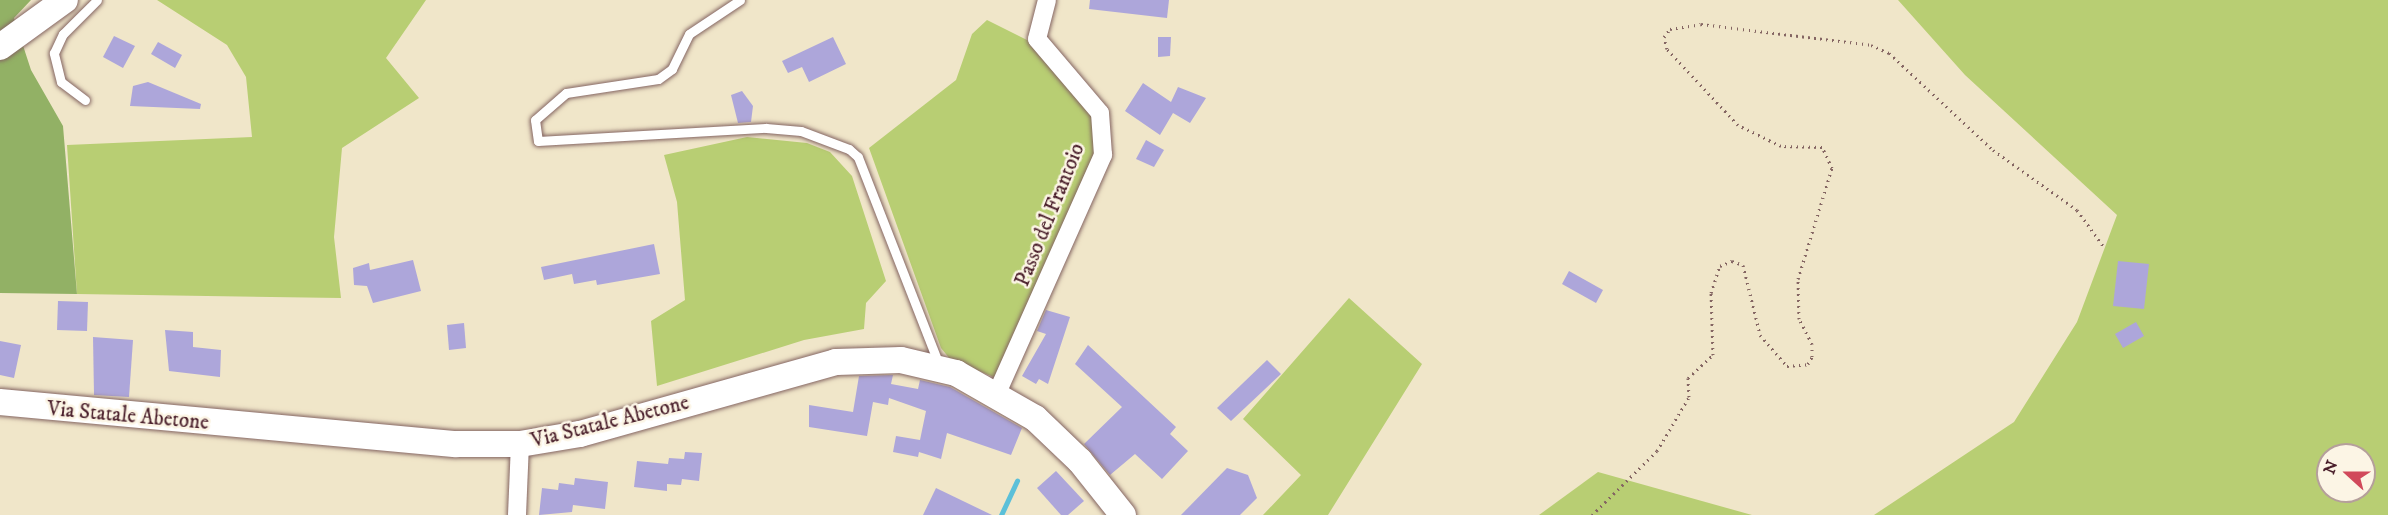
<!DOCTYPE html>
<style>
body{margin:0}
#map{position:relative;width:2388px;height:515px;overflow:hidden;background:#f0e6c9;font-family:"IM FELL DW Pica",serif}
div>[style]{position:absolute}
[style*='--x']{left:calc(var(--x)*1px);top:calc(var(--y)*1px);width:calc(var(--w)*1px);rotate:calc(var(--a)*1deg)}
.green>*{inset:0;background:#b8ce73}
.forest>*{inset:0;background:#92b165}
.stream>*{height:5px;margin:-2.5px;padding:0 2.5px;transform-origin:2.5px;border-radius:2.5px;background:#5bc0d9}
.building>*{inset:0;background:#ada6da}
.path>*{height:3px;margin-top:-1.5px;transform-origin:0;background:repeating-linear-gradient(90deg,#846562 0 1.5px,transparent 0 6px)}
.roads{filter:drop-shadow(0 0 2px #846562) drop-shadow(0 0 2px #846562)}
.lane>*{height:9px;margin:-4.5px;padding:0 4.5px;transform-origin:4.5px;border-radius:4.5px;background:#fff}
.street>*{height:18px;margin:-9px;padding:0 9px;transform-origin:9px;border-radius:9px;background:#fff}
.secondary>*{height:26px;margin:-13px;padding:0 13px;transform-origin:13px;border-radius:13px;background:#fff}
span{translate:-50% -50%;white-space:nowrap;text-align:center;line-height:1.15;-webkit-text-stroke:5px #fcf5e5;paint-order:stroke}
.street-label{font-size:21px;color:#4a1f2b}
.north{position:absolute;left:2316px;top:443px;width:60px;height:60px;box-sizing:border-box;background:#fcf5e5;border:2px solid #b59f9b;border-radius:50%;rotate:291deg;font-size:16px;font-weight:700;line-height:24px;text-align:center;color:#4a1f2b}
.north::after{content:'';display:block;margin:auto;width:21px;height:27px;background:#d1495b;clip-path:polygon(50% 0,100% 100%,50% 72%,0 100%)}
</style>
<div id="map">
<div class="green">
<div style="clip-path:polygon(157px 0,426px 0,386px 58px,419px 98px,342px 148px,334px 237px,341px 298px,77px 294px,67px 145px,252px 137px,246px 77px,227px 45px)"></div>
<div style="clip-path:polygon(evenodd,1898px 0,2388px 0,2388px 515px,1874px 515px,2014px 422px,2077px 322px,2117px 215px,1965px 75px,1898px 0,2328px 455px,2364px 455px,2364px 491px,2328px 491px,2328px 455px)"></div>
<div style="clip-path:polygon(987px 20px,1029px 41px,1092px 110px,1094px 153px,996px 378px,950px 359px,941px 348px,869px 148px,956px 80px,972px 34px)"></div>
<div style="clip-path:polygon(747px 137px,807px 143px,830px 152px,852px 176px,886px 281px,866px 303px,864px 329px,804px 340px,657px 386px,651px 321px,685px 300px,677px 202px,664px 155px)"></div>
<div style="clip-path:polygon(1349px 298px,1422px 364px,1328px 515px,1263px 515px,1301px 475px,1243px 419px)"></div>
<div style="clip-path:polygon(1598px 472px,1752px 515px,1539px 515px)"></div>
</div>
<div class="forest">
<div style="clip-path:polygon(0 0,31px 0,14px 18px,31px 70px,63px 126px,77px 294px,0 293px)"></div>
</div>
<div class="stream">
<div style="--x:1001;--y:515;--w:38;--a:-65"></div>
</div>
<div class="building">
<div style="clip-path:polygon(1090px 0,1169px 0,1167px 18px,1089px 9px)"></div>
<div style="clip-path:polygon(114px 36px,135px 46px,123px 68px,103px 57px)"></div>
<div style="clip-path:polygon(833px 37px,846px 64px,809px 82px,802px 67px,788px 73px,782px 61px)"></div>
<div style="clip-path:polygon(1158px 37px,1171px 37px,1170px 56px,1158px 57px)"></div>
<div style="clip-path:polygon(158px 42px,182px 55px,175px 68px,151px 54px)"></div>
<div style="clip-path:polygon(148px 82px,201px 104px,200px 109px,130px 106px,133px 86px)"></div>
<div style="clip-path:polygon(1143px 83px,1171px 102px,1178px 87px,1206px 98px,1190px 123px,1173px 113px,1160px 135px,1125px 111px)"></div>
<div style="clip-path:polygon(742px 91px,753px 106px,751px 122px,738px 123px,731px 95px)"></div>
<div style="clip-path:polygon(1146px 140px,1164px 150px,1154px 167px,1136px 159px)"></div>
<div style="clip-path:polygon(654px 244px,660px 274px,597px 285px,596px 280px,574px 284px,572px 274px,544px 280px,541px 267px)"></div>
<div style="clip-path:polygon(413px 260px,421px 291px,373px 303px,367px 286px,354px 285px,353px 268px,369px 263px,370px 270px)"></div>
<div style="clip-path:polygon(2118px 261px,2149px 264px,2144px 309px,2113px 306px)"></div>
<div style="clip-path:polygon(1569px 271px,1603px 290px,1596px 303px,1562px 284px)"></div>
<div style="clip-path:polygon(58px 301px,88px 302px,87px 331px,57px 330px)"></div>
<div style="clip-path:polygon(1046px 310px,1070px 317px,1048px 384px,1039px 379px,1036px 384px,1022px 376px,1046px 334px,1037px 331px)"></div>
<div style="clip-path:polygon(2136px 322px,2144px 336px,2123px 348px,2115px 334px)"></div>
<div style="clip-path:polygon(464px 323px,466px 348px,449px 350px,447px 325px)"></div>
<div style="clip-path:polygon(165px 330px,193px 332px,193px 347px,221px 350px,220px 377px,169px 371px)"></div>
<div style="clip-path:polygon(93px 337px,133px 340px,129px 397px,94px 395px)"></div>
<div style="clip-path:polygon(0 341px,21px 345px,14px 378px,0 375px)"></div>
<div style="clip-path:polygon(1088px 345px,1176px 427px,1170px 434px,1188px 451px,1162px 479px,1135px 454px,1110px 475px,1084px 444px,1122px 407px,1075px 364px)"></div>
<div style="clip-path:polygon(1267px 360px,1281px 374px,1231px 421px,1217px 408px)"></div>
<div style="clip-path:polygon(893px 375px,891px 384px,918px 389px,920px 380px,950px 387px,1022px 428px,1011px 455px,947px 433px,941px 459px,919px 452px,918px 457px,893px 452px,896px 436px,920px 440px,926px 411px,889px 398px,888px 405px,873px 402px,867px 436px,809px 427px,809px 405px,853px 412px,859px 376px)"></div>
<div style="clip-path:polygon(685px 452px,702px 453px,699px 481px,682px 479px,681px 485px,667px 484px,667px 491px,634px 487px,637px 461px,668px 464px,669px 458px,684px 459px)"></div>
<div style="clip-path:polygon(1227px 468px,1248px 475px,1257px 498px,1240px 515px,1181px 515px)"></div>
<div style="clip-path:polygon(1056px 471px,1084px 501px,1068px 515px,1061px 515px,1037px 488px)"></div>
<div style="clip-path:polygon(575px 478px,608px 482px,605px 509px,573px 505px,572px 512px,539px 515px,542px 488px,558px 490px,559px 483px,574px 485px)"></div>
<div style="clip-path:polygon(936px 488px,992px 515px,923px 515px)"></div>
</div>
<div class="path">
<div style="--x:1592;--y:515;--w:91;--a:-44.6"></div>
<div style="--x:1657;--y:451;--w:63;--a:-59.3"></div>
<div style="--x:1689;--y:397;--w:19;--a:-93"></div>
<div style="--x:1688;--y:378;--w:34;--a:-43"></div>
<div style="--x:1713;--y:355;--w:62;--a:-91.8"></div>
<div style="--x:1711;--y:293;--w:28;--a:-72"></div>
<div style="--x:1720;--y:266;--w:13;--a:-23"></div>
<div style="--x:1732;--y:261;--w:12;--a:20"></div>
<div style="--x:1743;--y:265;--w:72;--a:76.3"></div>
<div style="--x:1760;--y:335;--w:41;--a:48.9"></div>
<div style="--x:1787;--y:366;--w:21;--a:-5"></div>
<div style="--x:1808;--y:364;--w:8;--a:-60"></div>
<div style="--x:1812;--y:357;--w:13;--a:-90"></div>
<div style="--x:1812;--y:344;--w:28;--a:-117"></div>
<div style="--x:1799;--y:319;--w:40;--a:-91.4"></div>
<div style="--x:1798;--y:279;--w:116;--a:-73"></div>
<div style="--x:1832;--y:168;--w:23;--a:-115"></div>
<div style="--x:1822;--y:147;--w:41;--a:-178.6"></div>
<div style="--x:1781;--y:146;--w:48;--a:-154"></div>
<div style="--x:1738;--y:125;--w:104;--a:-133.1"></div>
<div style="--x:1667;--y:49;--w:12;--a:-104"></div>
<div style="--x:1664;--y:37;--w:10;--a:-53"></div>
<div style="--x:1670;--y:29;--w:31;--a:-9"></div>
<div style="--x:1701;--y:24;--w:171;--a:7"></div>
<div style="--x:1871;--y:45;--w:20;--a:24"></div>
<div style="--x:1889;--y:53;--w:142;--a:43"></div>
<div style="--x:1993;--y:150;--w:103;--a:35.5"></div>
<div style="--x:2077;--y:210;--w:46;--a:53.9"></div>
</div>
<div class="roads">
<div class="lane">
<div style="--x:740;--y:0;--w:61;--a:146.3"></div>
<div style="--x:689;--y:34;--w:39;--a:116"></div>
<div style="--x:672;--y:69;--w:17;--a:144"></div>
<div style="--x:658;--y:79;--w:93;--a:171.3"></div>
<div style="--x:566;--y:93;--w:41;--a:138.9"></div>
<div style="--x:535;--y:120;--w:21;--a:82"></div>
<div style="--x:538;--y:141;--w:228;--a:-3.3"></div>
<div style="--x:766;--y:128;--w:35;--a:5"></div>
<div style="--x:801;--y:131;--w:51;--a:20.6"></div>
<div style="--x:849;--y:149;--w:12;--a:42"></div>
<div style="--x:858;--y:157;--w:223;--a:68.7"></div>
<div style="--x:85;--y:100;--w:30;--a:-143"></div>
<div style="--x:61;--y:82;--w:30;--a:-104"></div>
<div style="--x:54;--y:53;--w:21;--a:-65"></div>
<div style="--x:63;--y:34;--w:48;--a:-45"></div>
</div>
<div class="street">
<div style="--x:997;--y:393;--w:261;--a:-66"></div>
<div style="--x:1103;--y:155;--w:42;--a:-94.1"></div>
<div style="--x:1100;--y:113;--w:97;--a:-130.4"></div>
<div style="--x:1037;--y:39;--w:40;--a:-75.6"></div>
<div style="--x:517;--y:515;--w:71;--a:-87.6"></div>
</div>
<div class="secondary">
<div style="--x:0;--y:47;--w:80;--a:-35.9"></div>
<div style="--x:0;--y:402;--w:458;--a:5.3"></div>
<div style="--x:456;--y:444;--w:64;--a:0"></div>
<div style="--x:520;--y:444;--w:61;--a:-9.5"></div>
<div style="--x:580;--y:434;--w:266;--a:-15.7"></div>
<div style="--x:836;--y:362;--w:65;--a:-1.8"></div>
<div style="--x:901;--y:360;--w:57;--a:13.3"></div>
<div style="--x:956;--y:373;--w:91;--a:29.7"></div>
<div style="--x:1035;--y:418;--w:62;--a:43.7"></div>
<div style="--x:1080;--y:461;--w:69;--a:51.5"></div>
</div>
</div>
<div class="street-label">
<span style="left:1050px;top:215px;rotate:-68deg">Passo del Frantoio</span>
<span style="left:128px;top:416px;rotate:5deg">Via Statale Abetone</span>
<span style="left:610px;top:422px;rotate:-14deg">Via Statale Abetone</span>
</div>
<div class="north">N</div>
</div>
